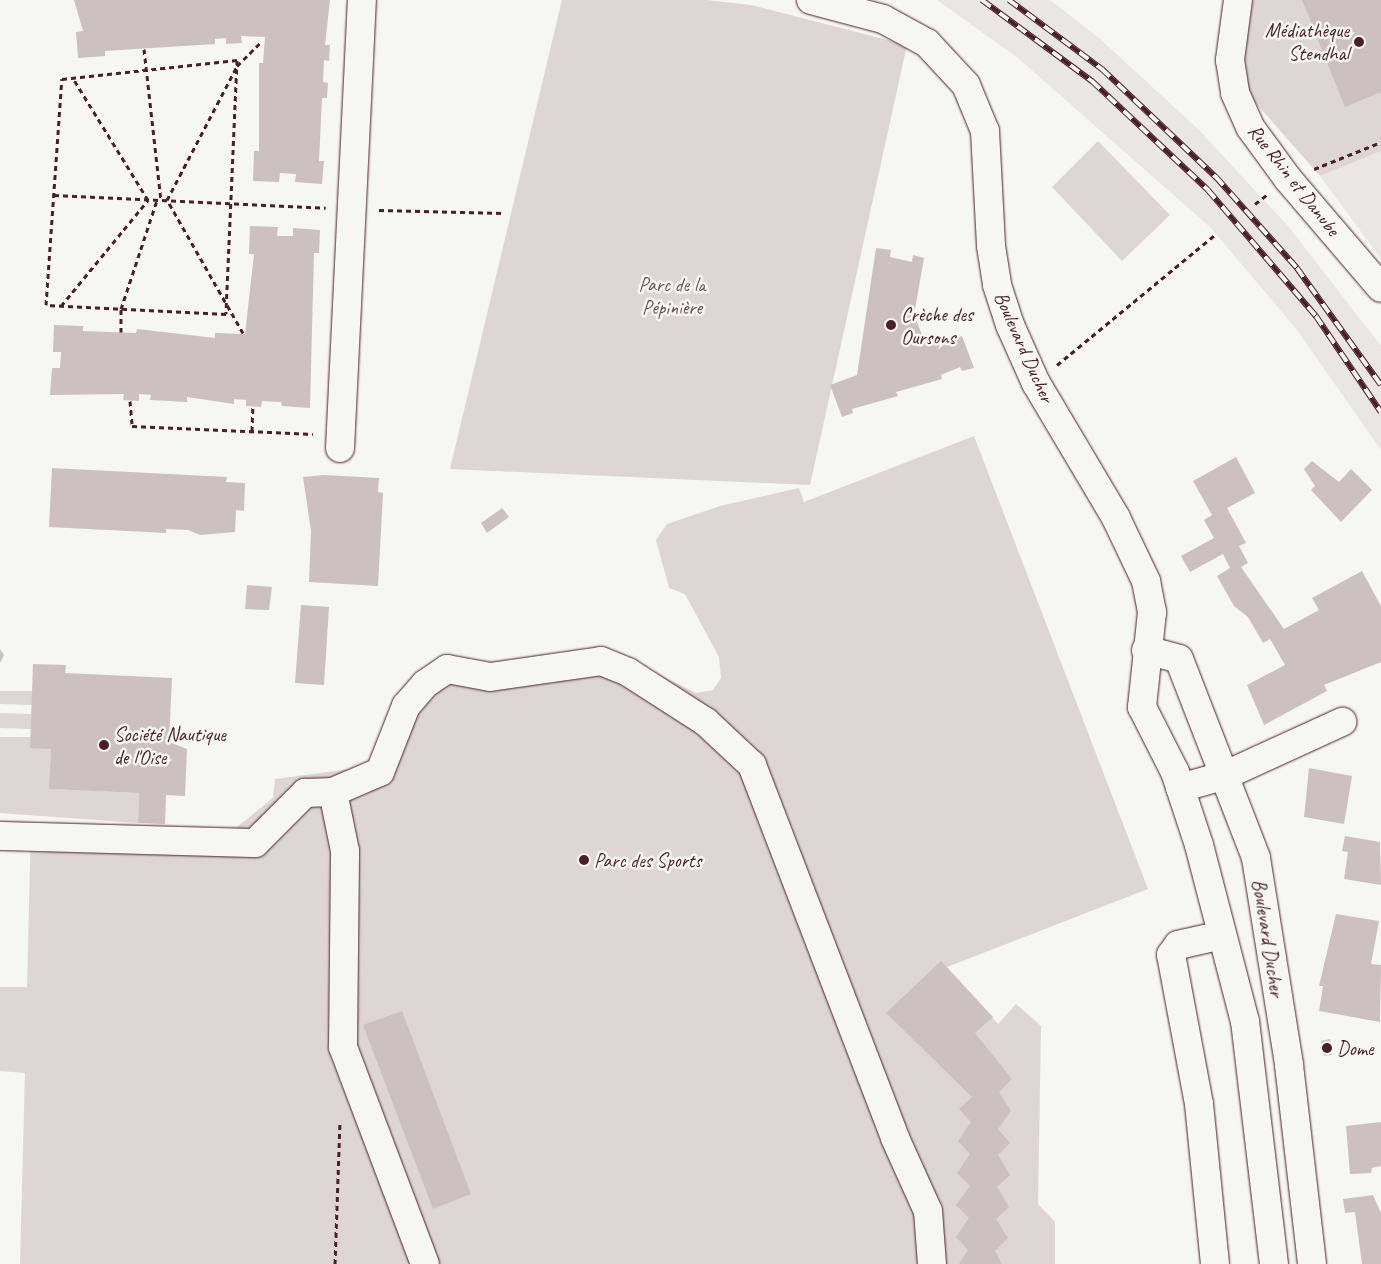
<!DOCTYPE html>
<meta charset="utf-8">
<style>
body{margin:0}
#map{position:relative;width:1381px;height:1264px;overflow:hidden;background:#f6f6f2;font-family:Caveat,sans-serif}
div>[style]{position:absolute}
[style*='--x']{left:calc(var(--x)*1px);top:calc(var(--y)*1px);width:calc(var(--w)*1px);rotate:calc(var(--a)*1deg)}
.built>*{inset:0;background:#e9e6e3}
.green>*{inset:0;background:#ddd6d5}
.building>*{inset:0;background:#ccc1c0}
.path>*{height:3px;margin-top:-1.5px;transform-origin:0;background:repeating-linear-gradient(90deg,#4a1f2b 0 5px,transparent 0 9px)}
.roads{filter:drop-shadow(0 0 1px #4a1f2b) drop-shadow(0 0 1px #4a1f2b)}
.minor>*{height:28px;margin:-14px;padding:0 14px;transform-origin:14px;border-radius:14px;background:#f6f6f2}
.rail>*{height:5.5px;margin-top:-2.75px;transform-origin:0;background:repeating-linear-gradient(90deg,#f6f6f2 0 11px,#4a1f2b 0 22px);box-sizing:border-box;border-block:1px solid #4a1f2b}
.dots>*{width:14px;height:14px;translate:-50% -50%;box-sizing:border-box;border:2px solid #f6f6f2;border-radius:50%}
span{translate:-50% -50%;white-space:nowrap;text-align:center;line-height:1.15;-webkit-text-stroke:5px #f6f6f2;paint-order:stroke}
.poi-label{font-size:20px;color:#4a1f2b}
.right{translate:-100% -50%;text-align:right}
.left{translate:0 -50%;text-align:left}
.street-label{font-size:20px;color:#4a1f2b}
.park-label{font-size:20px;color:#6f4d56}
</style>
<div id="map">
<div class="built">
<div style="clip-path:polygon(937px 0,1050px 0,1099px 38px,1199px 130px,1288px 226px,1381px 346px,1381px 450px,1297px 330px,1211px 228px,1018px 58px)"></div>
<div style="clip-path:polygon(1381px 151px,1381px 259px,1320px 176px)"></div>
</div>
<div class="green">
<div style="clip-path:polygon(562px 0,706px 0,751px 5px,907px 45px,810px 485px,450px 469px)"></div>
<div style="clip-path:polygon(1250px 0,1381px 0,1381px 151px,1320px 176px,1254px 101px,1247px 90px,1242px 64px)"></div>
<div style="clip-path:polygon(1098px 141px,1170px 215px,1122px 261px,1052px 187px)"></div>
<div style="clip-path:polygon(974px 436px,1148px 889px,947px 967px,998px 1024px,1016px 1004px,1041px 1026px,1038px 1204px,1055px 1222px,1055px 1264px,20px 1264px,25px 1073px,0 1071px,0 987px,27px 987px,31px 825px,232px 831px,273px 798px,275px 779px,372px 766px,405px 696px,477px 664px,564px 653px,622px 656px,696px 693px,713px 690px,721px 678px,719px 657px,685px 594px,669px 588px,656px 540px,667px 524px,720px 506px,799px 488px,804px 502px)"></div>
<div style="clip-path:polygon(0 691px,32px 691px,32px 705px,0 704px)"></div>
<div style="clip-path:polygon(0 713px,31px 714px,31px 729px,0 728px)"></div>
<div style="clip-path:polygon(0 737px,31px 737px,51px 749px,50px 789px,139px 793px,138px 823px,0 813px)"></div>
</div>
<div class="building">
<div style="clip-path:polygon(74px 0,330px 0,325px 45px,330px 45px,329px 61px,324px 60px,323px 82px,328px 83px,327px 98px,322px 98px,319px 161px,324px 161px,322px 184px,295px 182px,296px 174px,280px 173px,279px 182px,253px 181px,254px 151px,259px 151px,259px 63px,263px 63px,265px 37px,241px 36px,242px 43px,226px 44px,226px 38px,215px 39px,215px 44px,105px 51px,105px 56px,78px 58px,76px 32px,83px 31px)"></div>
<div style="clip-path:polygon(1302px 0,1381px 0,1381px 92px,1345px 107px)"></div>
<div style="clip-path:polygon(250px 226px,278px 227px,277px 236px,293px 236px,293px 228px,320px 230px,319px 253px,314px 253px,310px 408px,282px 406px,281px 402px,262px 401px,261px 407px,246px 406px,246px 400px,234px 399px,234px 404px,187px 397px,187px 402px,150px 400px,151px 395px,139px 394px,139px 401px,123px 400px,124px 394px,50px 395px,52px 368px,60px 368px,61px 352px,53px 352px,54px 325px,83px 326px,83px 331px,136px 333px,137px 329px,215px 338px,215px 333px,245px 334px,254px 254px,249px 254px)"></div>
<div style="clip-path:polygon(876px 248px,891px 250px,890px 257px,912px 262px,913px 255px,924px 258px,914px 315px,925px 342px,936px 338px,939px 344px,962px 336px,974px 368px,962px 371px,960px 367px,941px 375px,942px 379px,896px 392px,898px 396px,852px 409px,853px 413px,842px 417px,830px 385px,857px 375px)"></div>
<div style="clip-path:polygon(1236px 457px,1255px 493px,1227px 508px,1246px 543px,1239px 546px,1248px 563px,1241px 567px,1284px 629px,1319px 610px,1312px 598px,1362px 571px,1381px 606px,1381px 662px,1324px 685px,1327px 691px,1264px 725px,1247px 685px,1285px 665px,1270px 639px,1263px 643px,1248px 617px,1234px 606px,1217px 576px,1230px 568px,1223px 554px,1190px 572px,1181px 556px,1214px 538px,1204px 520px,1212px 515px,1193px 481px)"></div>
<div style="clip-path:polygon(1312px 461px,1339px 482px,1351px 469px,1372px 490px,1341px 522px,1311px 490px,1315px 486px,1304px 469px)"></div>
<div style="clip-path:polygon(52px 468px,227px 477px,226px 482px,245px 483px,244px 511px,236px 510px,235px 532px,200px 535px,188px 530px,166px 529px,166px 533px,49px 527px)"></div>
<div style="clip-path:polygon(324px 475px,379px 478px,378px 492px,383px 493px,378px 586px,309px 582px,311px 531px,303px 477px)"></div>
<div style="clip-path:polygon(502px 508px,509px 517px,487px 533px,481px 523px)"></div>
<div style="clip-path:polygon(247px 585px,272px 587px,269px 610px,245px 609px)"></div>
<div style="clip-path:polygon(301px 605px,329px 607px,324px 685px,295px 683px)"></div>
<div style="clip-path:polygon(0 649px,4px 655px,0 663px)"></div>
<div style="clip-path:polygon(33px 664px,66px 665px,65px 673px,172px 678px,169px 742px,187px 749px,185px 796px,166px 795px,165px 824px,138px 823px,139px 793px,49px 789px,51px 749px,30px 748px)"></div>
<div style="clip-path:polygon(1309px 768px,1352px 776px,1344px 824px,1304px 817px)"></div>
<div style="clip-path:polygon(1345px 836px,1380px 842px,1381px 885px,1344px 879px,1348px 852px,1342px 851px)"></div>
<div style="clip-path:polygon(1336px 914px,1379px 921px,1371px 964px,1381px 965px,1380px 1022px,1319px 1011px,1323px 986px,1319px 986px)"></div>
<div style="clip-path:polygon(941px 961px,993px 1017px,975px 1033px,1012px 1079px,999px 1092px,1011px 1111px,998px 1129px,1010px 1143px,998px 1155px,1010px 1175px,997px 1187px,1009px 1207px,996px 1219px,1008px 1238px,995px 1251px,1002px 1264px,959px 1264px,968px 1250px,956px 1237px,969px 1218px,956px 1205px,970px 1186px,957px 1173px,970px 1154px,958px 1141px,971px 1122px,959px 1109px,972px 1097px,886px 1013px)"></div>
<div style="clip-path:polygon(402px 1011px,471px 1194px,433px 1209px,363px 1025px)"></div>
<div style="clip-path:polygon(1330px 1039px,1332px 1055px,1324px 1056px,1321px 1041px)"></div>
<div style="clip-path:polygon(1381px 1122px,1381px 1166px,1372px 1168px,1371px 1173px,1350px 1174px,1346px 1126px)"></div>
<div style="clip-path:polygon(1373px 1195px,1381px 1213px,1381px 1264px,1362px 1264px,1355px 1212px,1345px 1213px,1343px 1199px)"></div>
</div>
<div class="path">
<div style="--x:144;--y:49;--w:152;--a:83.6"></div>
<div style="--x:237;--y:60;--w:254;--a:92.5"></div>
<div style="--x:226;--y:314;--w:180;--a:-177.1"></div>
<div style="--x:46;--y:305;--w:227;--a:-86"></div>
<div style="--x:62;--y:79;--w:176;--a:-6.2"></div>
<div style="--x:1314;--y:169;--w:72;--a:-21.9"></div>
<div style="--x:54;--y:195;--w:272;--a:2.7"></div>
<div style="--x:1255;--y:204;--w:16;--a:-38"></div>
<div style="--x:379;--y:210;--w:125;--a:1.4"></div>
<div style="--x:61;--y:306;--w:137;--a:-50.6"></div>
<div style="--x:148;--y:200;--w:143;--a:-121.6"></div>
<div style="--x:121;--y:332;--w:23;--a:-90"></div>
<div style="--x:121;--y:309;--w:115;--a:-71.7"></div>
<div style="--x:243;--y:333;--w:153;--a:-119.7"></div>
<div style="--x:167;--y:200;--w:151;--a:-62.4"></div>
<div style="--x:237;--y:66;--w:34;--a:-45"></div>
<div style="--x:1057;--y:365;--w:206;--a:-39.5"></div>
<div style="--x:130;--y:401;--w:25;--a:85"></div>
<div style="--x:132;--y:426;--w:181;--a:2.5"></div>
<div style="--x:252;--y:431;--w:24;--a:-88"></div>
<div style="--x:335;--y:1264;--w:142;--a:-88"></div>
</div>
<div class="roads">
<div class="minor">
<div style="--x:811;--y:0;--w:74;--a:14.8"></div>
<div style="--x:883;--y:19;--w:50;--a:28.6"></div>
<div style="--x:927;--y:43;--w:57;--a:47.1"></div>
<div style="--x:966;--y:85;--w:50;--a:67.6"></div>
<div style="--x:985;--y:131;--w:115;--a:87"></div>
<div style="--x:991;--y:246;--w:39;--a:81"></div>
<div style="--x:997;--y:285;--w:42;--a:72"></div>
<div style="--x:1010;--y:325;--w:64;--a:65.9"></div>
<div style="--x:1036;--y:383;--w:157;--a:59.3"></div>
<div style="--x:1116;--y:518;--w:70;--a:64.5"></div>
<div style="--x:1146;--y:581;--w:32;--a:79"></div>
<div style="--x:1152;--y:612;--w:96;--a:96"></div>
<div style="--x:1142;--y:707;--w:73;--a:63.1"></div>
<div style="--x:1175;--y:772;--w:77;--a:71.8"></div>
<div style="--x:1199;--y:845;--w:182;--a:75.4"></div>
<div style="--x:1245;--y:1021;--w:245;--a:83.2"></div>
<div style="--x:1238;--y:0;--w:61;--a:97.6"></div>
<div style="--x:1230;--y:60;--w:33;--a:81"></div>
<div style="--x:1235;--y:93;--w:37;--a:66"></div>
<div style="--x:1250;--y:127;--w:64;--a:53.8"></div>
<div style="--x:1288;--y:179;--w:143;--a:49.5"></div>
<div style="--x:340;--y:448;--w:449;--a:-87.2"></div>
<div style="--x:1146;--y:650;--w:34;--a:15"></div>
<div style="--x:1179;--y:659;--w:213;--a:68.8"></div>
<div style="--x:1256;--y:858;--w:210;--a:80.9"></div>
<div style="--x:1289;--y:1065;--w:200;--a:83.4"></div>
<div style="--x:1180;--y:788;--w:48;--a:-15.8"></div>
<div style="--x:1226;--y:775;--w:128;--a:-24.6"></div>
<div style="--x:0;--y:836;--w:255;--a:1.6"></div>
<div style="--x:255;--y:843;--w:71;--a:-45"></div>
<div style="--x:305;--y:793;--w:28;--a:-2"></div>
<div style="--x:425;--y:1264;--w:232;--a:-110.7"></div>
<div style="--x:343;--y:1047;--w:196;--a:-89.4"></div>
<div style="--x:345;--y:851;--w:60;--a:-101.5"></div>
<div style="--x:333;--y:792;--w:51;--a:-23.1"></div>
<div style="--x:380;--y:772;--w:71;--a:-68.5"></div>
<div style="--x:406;--y:706;--w:29;--a:-49"></div>
<div style="--x:425;--y:684;--w:27;--a:-34"></div>
<div style="--x:447;--y:669;--w:44;--a:10.5"></div>
<div style="--x:490;--y:677;--w:112;--a:-8.2"></div>
<div style="--x:601;--y:661;--w:29;--a:22"></div>
<div style="--x:628;--y:672;--w:93;--a:32.7"></div>
<div style="--x:706;--y:722;--w:63;--a:43.1"></div>
<div style="--x:752;--y:765;--w:399;--a:69"></div>
<div style="--x:895;--y:1138;--w:80;--a:65.7"></div>
<div style="--x:928;--y:1211;--w:53;--a:85.7"></div>
<div style="--x:1215;--y:1264;--w:161;--a:-95.7"></div>
<div style="--x:1199;--y:1104;--w:152;--a:-100.6"></div>
<div style="--x:1171;--y:955;--w:12;--a:-55"></div>
<div style="--x:1178;--y:945;--w:45;--a:-12.8"></div>
</div>
</div>
<div class="rail">
<div style="--x:982;--y:0;--w:137;--a:36.4"></div>
<div style="--x:1092;--y:81;--w:159;--a:43.2"></div>
<div style="--x:1208;--y:190;--w:166;--a:49.4"></div>
<div style="--x:1316;--y:316;--w:116;--a:55.9"></div>
<div style="--x:1009;--y:0;--w:116;--a:36.6"></div>
<div style="--x:1102;--y:69;--w:157;--a:43.5"></div>
<div style="--x:1216;--y:177;--w:122;--a:48.3"></div>
<div style="--x:1297;--y:268;--w:144;--a:54.3"></div>
</div>
<div class="dots">
<div style="left:1359px;top:42px;background:#4a1f2b"></div>
<div style="left:891px;top:325px;background:#4a1f2b"></div>
<div style="left:104px;top:745px;background:#4a1f2b"></div>
<div style="left:584px;top:860px;background:#4a1f2b"></div>
<div style="left:1327px;top:1048px;background:#4a1f2b"></div>
</div>
<div class="poi-label">
<span class="right" style="left:1349px;top:42px">Médiathèque<br>Stendhal</span>
<span class="left" style="left:901px;top:326px">Crèche des<br>Oursons</span>
<span class="left" style="left:114px;top:746px">Société Nautique<br>de l'Oise</span>
<span class="left" style="left:594px;top:860px">Parc des Sports</span>
<span class="left" style="left:1337px;top:1048px">Dome</span>
</div>
<div class="street-label">
<span style="left:1294px;top:180px;rotate:52deg">Rue Rhin et Danube</span>
<span style="left:1024px;top:347px;rotate:66deg">Boulevard Ducher</span>
<span style="left:1268px;top:938px;rotate:81deg">Boulevard Ducher</span>
</div>
<div class="park-label">
<span style="left:672px;top:296px">Parc de la<br>Pépinière</span>
</div>
</div>
